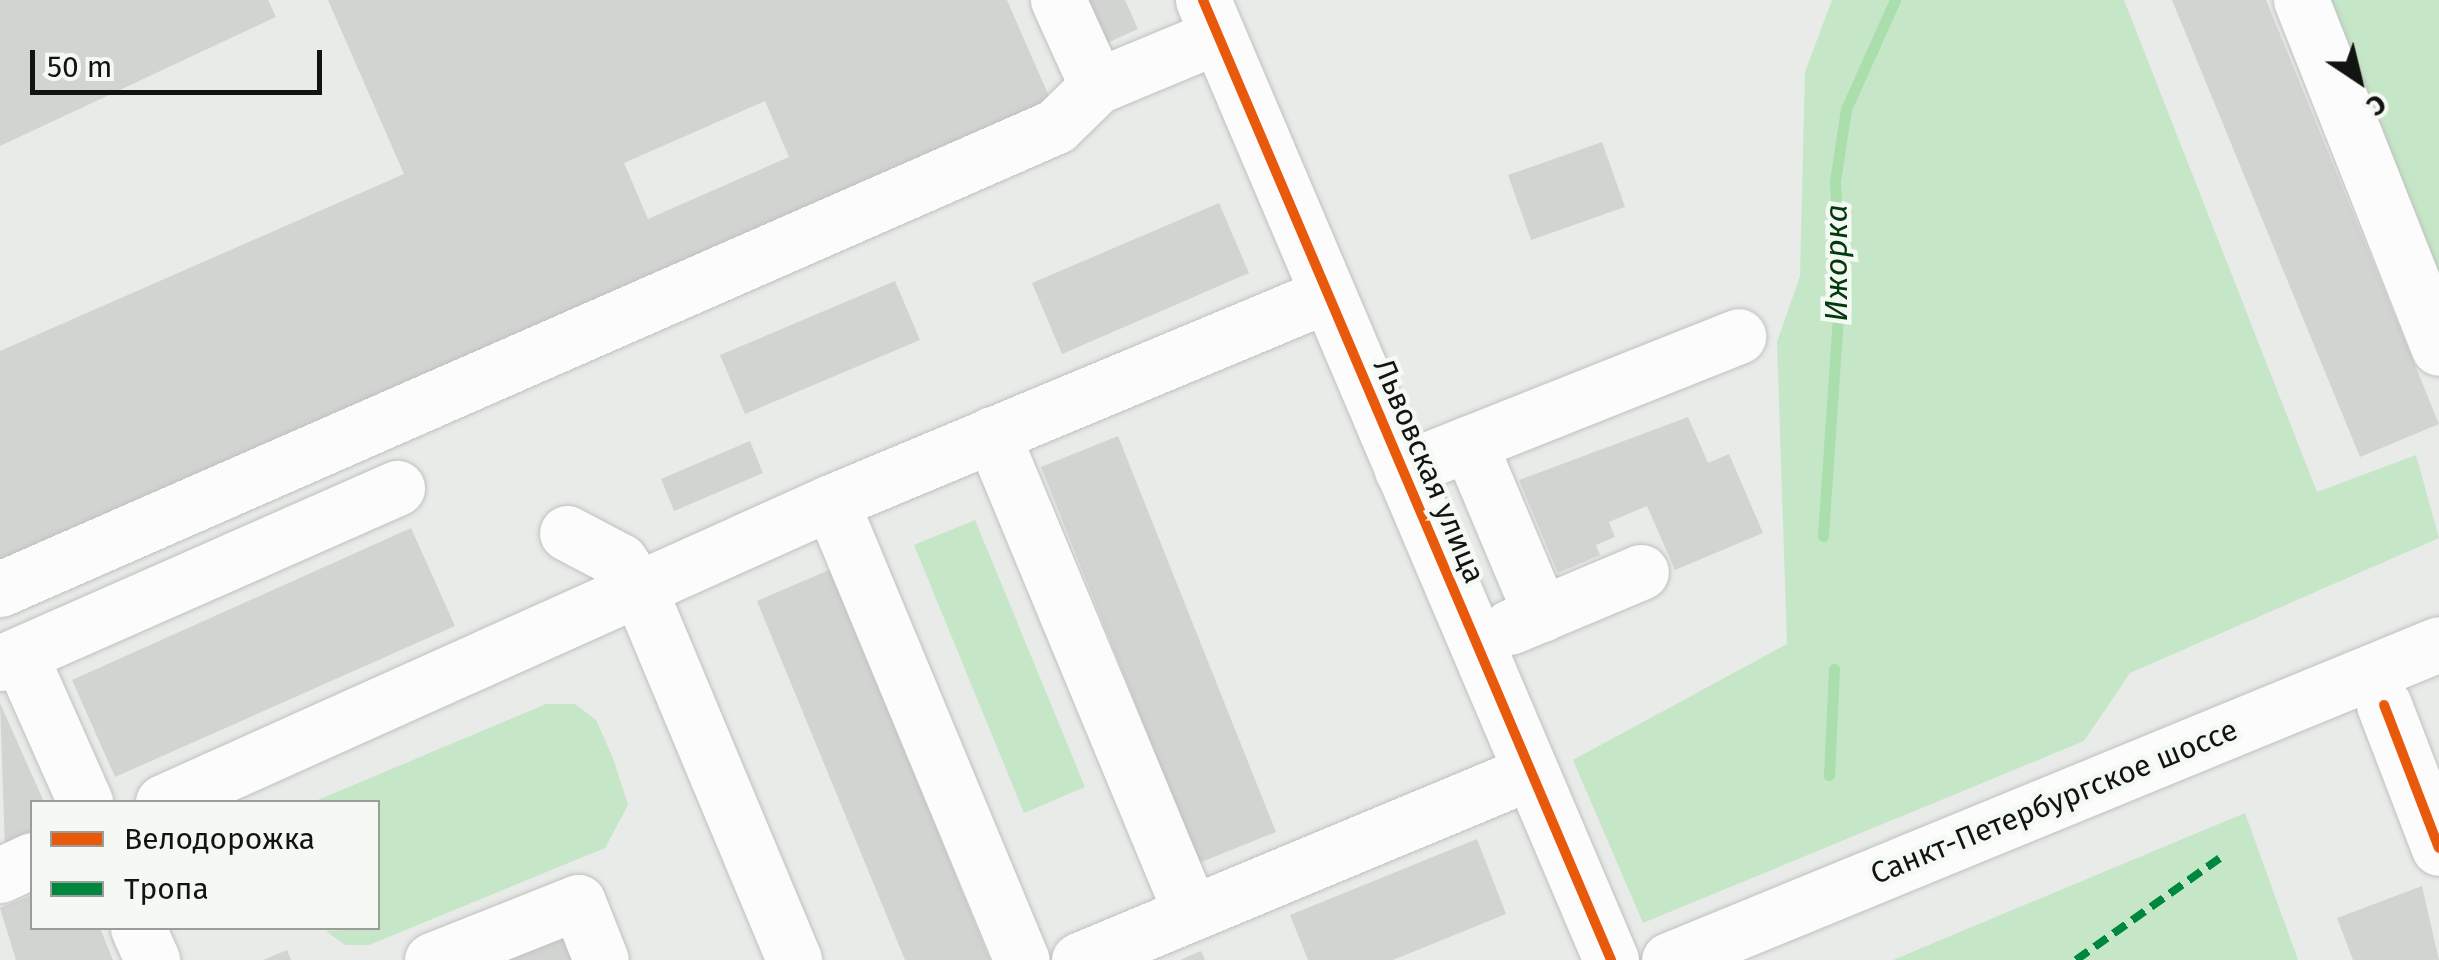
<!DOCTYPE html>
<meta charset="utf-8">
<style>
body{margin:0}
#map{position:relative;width:2439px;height:960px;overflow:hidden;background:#e8ebe8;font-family:"Fira Sans",sans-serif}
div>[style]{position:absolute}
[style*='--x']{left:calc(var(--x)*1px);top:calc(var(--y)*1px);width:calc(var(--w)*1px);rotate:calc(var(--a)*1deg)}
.green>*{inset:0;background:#c6e6c8}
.stream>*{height:11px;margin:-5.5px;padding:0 5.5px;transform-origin:5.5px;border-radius:5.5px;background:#aadead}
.building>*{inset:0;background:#d2d4d2}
.roads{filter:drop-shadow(0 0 2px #bfc1bf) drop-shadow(0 0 2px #bfc1bf)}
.minor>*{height:55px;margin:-27.5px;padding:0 27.5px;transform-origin:27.5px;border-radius:27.5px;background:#fcfcfc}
.major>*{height:55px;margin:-27.5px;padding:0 27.5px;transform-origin:27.5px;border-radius:27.5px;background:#fcfcfc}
.quiet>*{height:8px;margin-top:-4px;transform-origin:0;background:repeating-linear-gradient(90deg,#00873e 0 15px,transparent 0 23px)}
.cycleway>*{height:10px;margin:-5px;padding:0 5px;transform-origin:5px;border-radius:5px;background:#e8590c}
span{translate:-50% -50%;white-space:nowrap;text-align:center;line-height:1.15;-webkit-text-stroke:9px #f4f9f4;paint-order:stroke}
.street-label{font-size:30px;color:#121412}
.water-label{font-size:32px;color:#04390e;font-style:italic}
.legend{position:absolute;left:30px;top:800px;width:350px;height:130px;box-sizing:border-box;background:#f4f9f4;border:2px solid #9a9d9a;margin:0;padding:12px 18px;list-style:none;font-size:30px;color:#121412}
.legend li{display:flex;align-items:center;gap:20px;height:50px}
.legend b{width:50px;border:2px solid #9a9d9a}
.north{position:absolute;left:2309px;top:30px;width:100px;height:100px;-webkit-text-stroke:8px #f4f9f4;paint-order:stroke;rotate:145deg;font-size:28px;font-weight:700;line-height:40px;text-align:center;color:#121412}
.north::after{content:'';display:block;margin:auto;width:35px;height:45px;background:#121412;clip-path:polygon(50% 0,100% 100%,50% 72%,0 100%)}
.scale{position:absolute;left:30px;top:50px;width:292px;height:45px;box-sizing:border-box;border:5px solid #121412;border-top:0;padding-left:12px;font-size:30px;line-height:35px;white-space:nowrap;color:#121412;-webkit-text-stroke:8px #f4f9f4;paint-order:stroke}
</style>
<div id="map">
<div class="green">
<div style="clip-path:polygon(1832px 0,2124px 0,2317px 492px,2416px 455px,2439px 538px,2130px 673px,2084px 741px,1643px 923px,1573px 760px,1787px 644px,1777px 342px,1800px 276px,1805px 72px)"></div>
<div style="clip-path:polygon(2331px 0,2439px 0,2439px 279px)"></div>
<div style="clip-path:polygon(975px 520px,1085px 787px,1024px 813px,914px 545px)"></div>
<div style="clip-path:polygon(546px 704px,575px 704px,596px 720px,613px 758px,628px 805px,605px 848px,369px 945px,345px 945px,326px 931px,378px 928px,378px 802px,313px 802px)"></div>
<div style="clip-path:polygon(2245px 813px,2298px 960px,1893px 960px)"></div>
</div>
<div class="stream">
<div style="--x:1823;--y:536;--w:237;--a:-86.1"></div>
<div style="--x:1839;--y:300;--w:119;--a:-91.9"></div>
<div style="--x:1835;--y:181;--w:73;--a:-81.3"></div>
<div style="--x:1846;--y:109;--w:120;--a:-65.8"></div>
<div style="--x:1829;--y:775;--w:106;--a:-87.3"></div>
</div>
<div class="building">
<div style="clip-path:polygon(0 0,268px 0,276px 17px,0 146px)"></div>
<div style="clip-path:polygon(evenodd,328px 0,1007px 0,1055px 110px,0 571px,0 351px,404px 174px,328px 0,765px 101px,789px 157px,648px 219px,624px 163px,765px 101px)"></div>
<div style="clip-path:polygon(1089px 0,1125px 0,1138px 29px,1107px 43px)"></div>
<div style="clip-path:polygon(2172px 0,2266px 0,2439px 424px,2360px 457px)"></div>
<div style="clip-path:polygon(1602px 142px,1625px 207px,1531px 240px,1508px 175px)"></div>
<div style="clip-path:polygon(1219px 203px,1249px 273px,1062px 354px,1032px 283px)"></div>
<div style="clip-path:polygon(895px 281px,920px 340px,745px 414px,720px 355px)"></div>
<div style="clip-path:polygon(1688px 417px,1708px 463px,1729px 454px,1763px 533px,1675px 570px,1647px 506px,1609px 522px,1615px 537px,1596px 545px,1600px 555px,1558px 573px,1519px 480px)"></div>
<div style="clip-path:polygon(1118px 436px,1276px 832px,1199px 863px,1041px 467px)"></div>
<div style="clip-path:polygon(750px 441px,763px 473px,674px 511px,661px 479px)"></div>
<div style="clip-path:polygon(411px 528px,455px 626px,115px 777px,72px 680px)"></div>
<div style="clip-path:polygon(829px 570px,933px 820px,990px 960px,905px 960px,757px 601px)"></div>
<div style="clip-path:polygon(0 703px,44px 802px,32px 802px,32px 837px,5px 849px)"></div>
<div style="clip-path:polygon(1477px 839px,1506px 914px,1393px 960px,1308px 960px,1290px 915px)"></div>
<div style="clip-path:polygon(2422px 886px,2439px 960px,2353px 960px,2337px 918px)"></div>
<div style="clip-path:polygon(32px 895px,32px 928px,100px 928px,113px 960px,16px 960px,0 908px)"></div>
<div style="clip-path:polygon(566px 924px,581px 960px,477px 960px)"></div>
<div style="clip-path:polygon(287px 950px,291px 960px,263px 960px)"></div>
<div style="clip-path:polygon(1201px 951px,1205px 960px,1180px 960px)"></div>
</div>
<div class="roads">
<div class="minor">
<div style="--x:1058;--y:0;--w:94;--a:65.6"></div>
<div style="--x:1097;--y:86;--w:130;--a:-22.6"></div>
<div style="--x:1203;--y:0;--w:1043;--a:66.97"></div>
<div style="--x:2301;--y:0;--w:374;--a:68.4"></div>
<div style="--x:992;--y:434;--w:519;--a:67.44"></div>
<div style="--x:1469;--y:443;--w:186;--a:67.2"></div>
<div style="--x:1402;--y:470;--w:362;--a:-21.7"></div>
<div style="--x:831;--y:502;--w:496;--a:67.4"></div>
<div style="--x:567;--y:533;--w:60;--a:27.8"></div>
<div style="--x:620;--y:561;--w:34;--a:56"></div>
<div style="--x:639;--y:589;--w:402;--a:67.3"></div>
<div style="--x:0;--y:589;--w:1153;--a:-23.67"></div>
<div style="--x:1056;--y:126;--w:57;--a:-44.3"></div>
<div style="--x:1510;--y:627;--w:142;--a:-22.8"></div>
<div style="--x:20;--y:655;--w:161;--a:66.1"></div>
<div style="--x:0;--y:663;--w:434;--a:-23.8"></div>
<div style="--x:2384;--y:705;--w:153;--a:69"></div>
<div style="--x:163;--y:802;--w:732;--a:-24.18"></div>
<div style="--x:831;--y:502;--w:537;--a:-22.65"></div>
<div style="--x:0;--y:875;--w:35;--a:-25"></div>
<div style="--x:138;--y:928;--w:35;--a:66"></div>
<div style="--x:432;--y:960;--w:157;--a:-21.7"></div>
<div style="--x:578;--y:902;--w:62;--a:68.4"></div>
<div style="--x:1079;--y:960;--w:489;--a:-22.6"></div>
</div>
<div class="major">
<div style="--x:1669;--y:960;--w:832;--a:-22.31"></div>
</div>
</div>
<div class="quiet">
<div style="--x:2076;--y:960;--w:176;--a:-35.3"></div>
</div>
<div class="cycleway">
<div style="--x:1203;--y:0;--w:1043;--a:66.97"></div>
<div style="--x:2384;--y:705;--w:153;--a:69"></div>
</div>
<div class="street-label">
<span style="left:1429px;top:471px;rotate:67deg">Львовская улица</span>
<span style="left:2054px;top:802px;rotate:-22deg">Санкт-Петербургское шоссе</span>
</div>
<div class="water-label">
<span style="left:1836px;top:263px;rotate:-90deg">Ижорка</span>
</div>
<ul class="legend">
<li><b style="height:12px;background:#e8590c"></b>Велодорожка</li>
<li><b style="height:12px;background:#00873e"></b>Тропа</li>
</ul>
<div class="north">С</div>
<div class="scale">50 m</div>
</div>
